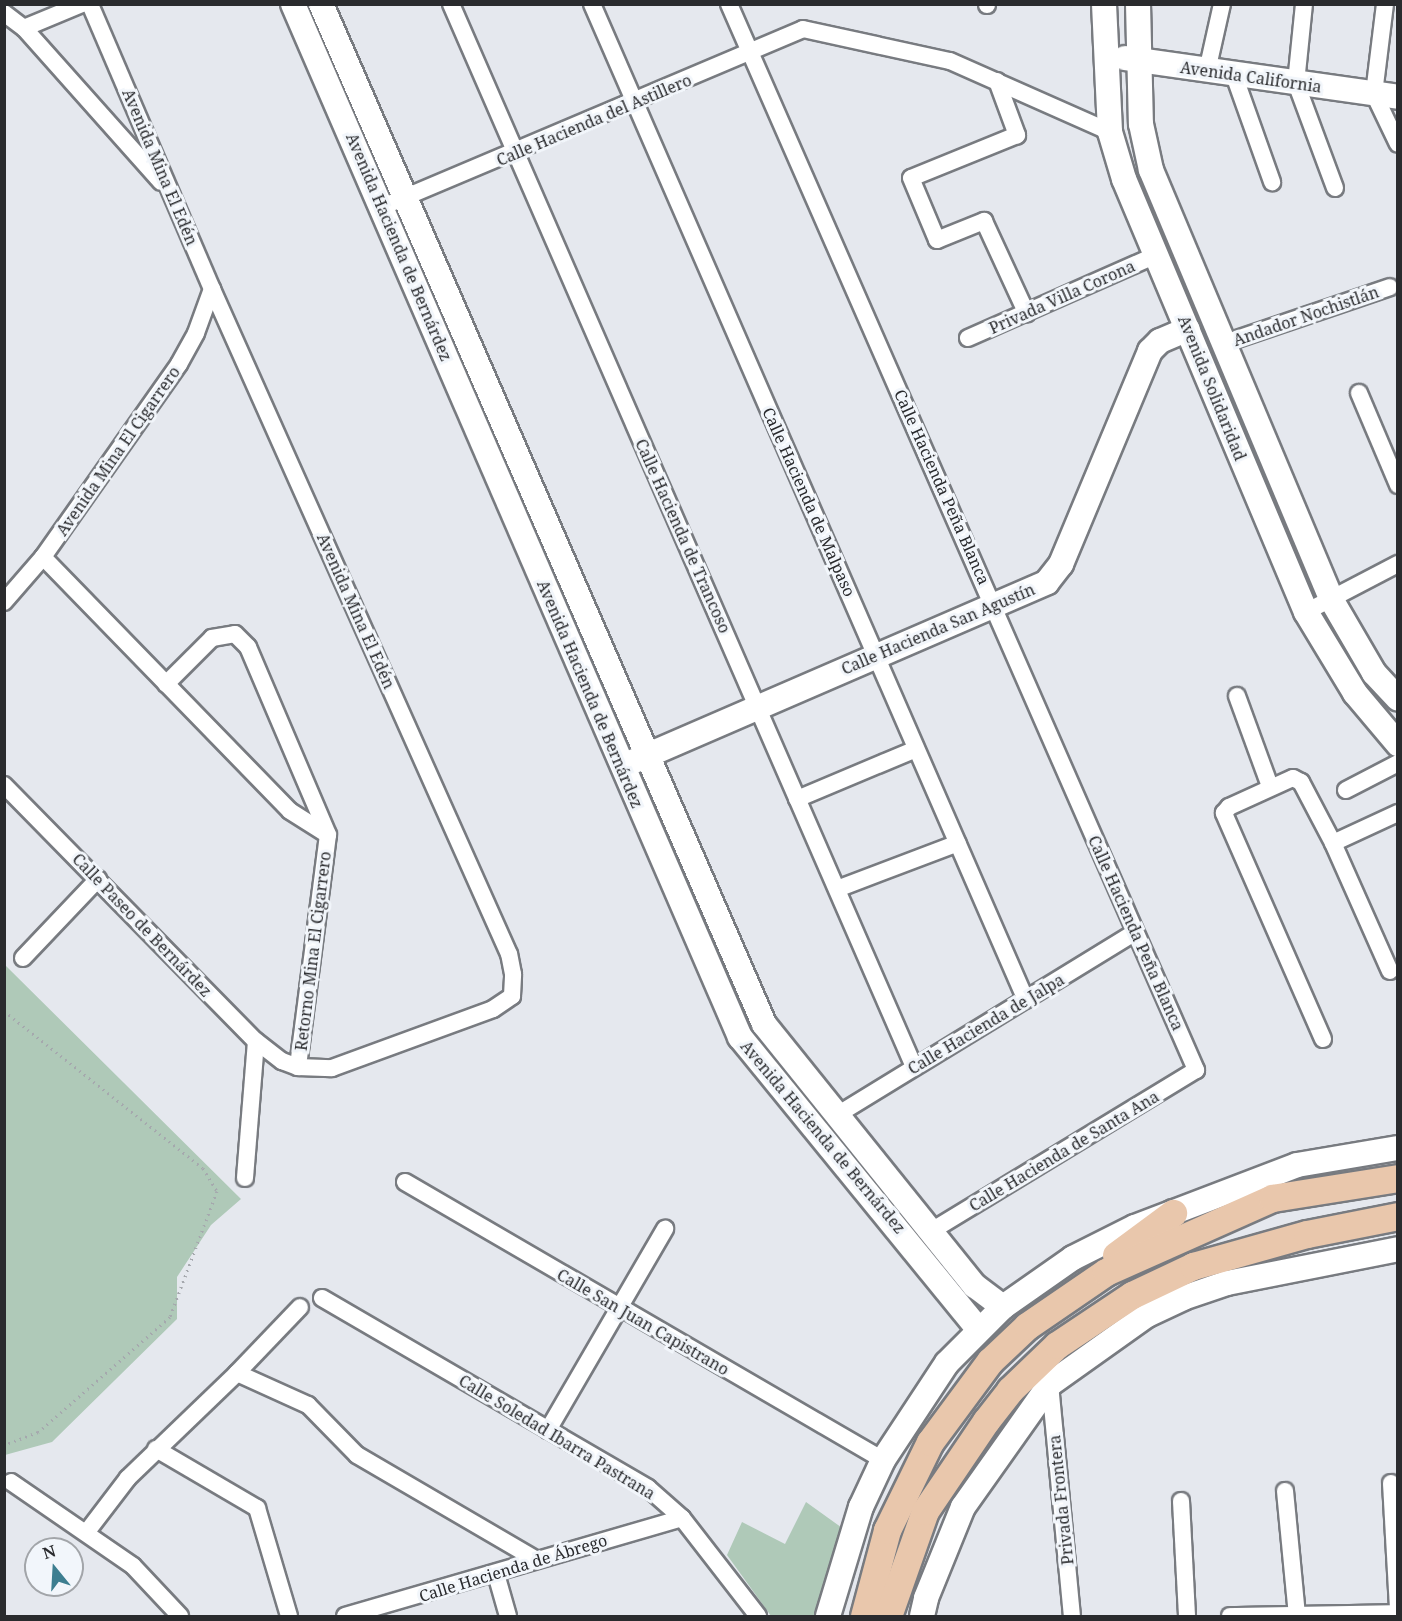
<!DOCTYPE html>
<meta charset="utf-8">
<style>
body{margin:0}
#map{position:relative;width:1402px;height:1621px;overflow:hidden;background:#e5e8ee;font-family:"Noto Serif",serif}
div>[style]{position:absolute}
.green>*{inset:0;background:#afc9b8}
.path>*{height:3px;margin-top:-1.5px;transform-origin:0;background:repeating-linear-gradient(90deg,#a5a8ad 0 1.5px,transparent 0 6px)}
.roads{filter:drop-shadow(2px 0 #787b80) drop-shadow(-2px 0 #787b80) drop-shadow(0 2px #787b80) drop-shadow(0 -2px #787b80)}
.street>*{height:16px;margin:-8px;padding:0 8px;transform-origin:8px;border-radius:8px;background:#fff}
.secondary>*{height:24px;margin:-12px;padding:0 12px;transform-origin:12px;border-radius:12px;background:#fff}
.primary>*{height:27px;margin:-13.5px;padding:0 13.5px;transform-origin:13.5px;border-radius:13.5px;background:#e9c7ac}
span{translate:-50% -50%;white-space:nowrap;text-align:center;line-height:1.15;-webkit-text-stroke:6px #f2f6fb;paint-order:stroke}
.street-label{font-size:16px;color:#2a2b2e}
.frame{position:absolute;inset:0;border:6px solid #2a2b2e;pointer-events:none}
.north{position:absolute;left:24px;top:1537px;width:60px;height:60px;box-sizing:border-box;background:#f2f6fb;border:2px solid #a2a5a9;border-radius:50%;rotate:342deg;font-size:16px;font-weight:700;line-height:24px;text-align:center;color:#2a2b2e}
.north::after{content:'';display:block;margin:auto;width:21px;height:27px;background:#3d7e90;clip-path:polygon(50% 0,100% 100%,50% 72%,0 100%)}
</style>
<div id="map">
<div class="green">
<i style="clip-path:polygon(5px 965px,241px 1199px,211px 1225px,177px 1277px,177px 1319px,52px 1442px,5px 1455px)"></i>
<i style="clip-path:polygon(806px 1502px,845px 1530px,816px 1616px,771px 1616px,727px 1555px,742px 1522px,785px 1544px)"></i>
</div>
<div class="path">
<i style="left:4px;top:1011px;width:253px;rotate:38.3deg"></i>
<i style="left:203px;top:1168px;width:27px;rotate:59deg"></i>
<i style="left:217px;top:1191px;width:134px;rotate:110.5deg"></i>
<i style="left:170px;top:1317px;width:175px;rotate:138.9deg"></i>
<i style="left:38px;top:1432px;width:36px;rotate:159deg"></i>
</div>
<div class="roads">
<div class="street">
<i style="left:451px;top:4px;width:1159px;rotate:66.46deg"></i>
<i style="left:592px;top:4px;width:1086px;rotate:66.46deg"></i>
<i style="left:729px;top:4px;width:1164px;rotate:66.34deg"></i>
<i style="left:1196px;top:1070px;width:310px;rotate:148.7deg"></i>
<i style="left:1304px;top:4px;width:79px;rotate:95.8deg"></i>
<i style="left:1296px;top:83px;width:112px;rotate:69.6deg"></i>
<i style="left:1385px;top:4px;width:91px;rotate:97deg"></i>
<i style="left:1374px;top:94px;width:55px;rotate:64.4deg"></i>
<i style="left:987px;top:5px;width:1px;rotate:-90deg"></i>
<i style="left:4px;top:13px;width:25px;rotate:37deg"></i>
<i style="left:24px;top:28px;width:206px;rotate:48.3deg"></i>
<i style="left:24px;top:28px;width:63px;rotate:-22.5deg"></i>
<i style="left:1207px;top:71px;width:69px;rotate:-77.4deg"></i>
<i style="left:1234px;top:75px;width:114px;rotate:70.4deg"></i>
<i style="left:997px;top:81px;width:58px;rotate:69.7deg"></i>
<i style="left:1017px;top:135px;width:114px;rotate:157.9deg"></i>
<i style="left:911px;top:178px;width:67px;rotate:67.2deg"></i>
<i style="left:937px;top:240px;width:51px;rotate:-22deg"></i>
<i style="left:984px;top:221px;width:102px;rotate:65.2deg"></i>
<i style="left:382px;top:207px;width:457px;rotate:-22.9deg"></i>
<i style="left:803px;top:29px;width:150px;rotate:12.3deg"></i>
<i style="left:950px;top:61px;width:175px;rotate:23.9deg"></i>
<i style="left:968px;top:338px;width:206px;rotate:-23.8deg"></i>
<i style="left:1222px;top:344px;width:177px;rotate:-18.7deg"></i>
<i style="left:1359px;top:393px;width:100px;rotate:67deg"></i>
<i style="left:43px;top:557px;width:354px;rotate:45.8deg"></i>
<i style="left:290px;top:811px;width:45px;rotate:32.3deg"></i>
<i style="left:4px;top:602px;width:60px;rotate:-49.1deg"></i>
<i style="left:43px;top:557px;width:236px;rotate:-54.8deg"></i>
<i style="left:179px;top:364px;width:35px;rotate:-61deg"></i>
<i style="left:196px;top:333px;width:47px;rotate:-70deg"></i>
<i style="left:1306px;top:612px;width:104px;rotate:-27.6deg"></i>
<i style="left:166px;top:684px;width:65px;rotate:-45deg"></i>
<i style="left:212px;top:638px;width:23px;rotate:-10deg"></i>
<i style="left:235px;top:634px;width:18px;rotate:45deg"></i>
<i style="left:248px;top:647px;width:204px;rotate:66.9deg"></i>
<i style="left:328px;top:835px;width:234px;rotate:97.4deg"></i>
<i style="left:1237px;top:696px;width:96px;rotate:69.9deg"></i>
<i style="left:4px;top:785px;width:359px;rotate:45.5deg"></i>
<i style="left:256px;top:1041px;width:33px;rotate:38deg"></i>
<i style="left:282px;top:1061px;width:17px;rotate:21deg"></i>
<i style="left:298px;top:1067px;width:34px;rotate:2deg"></i>
<i style="left:332px;top:1068px;width:171px;rotate:-20.1deg"></i>
<i style="left:493px;top:1009px;width:23px;rotate:-34deg"></i>
<i style="left:512px;top:996px;width:22px;rotate:-87deg"></i>
<i style="left:513px;top:974px;width:20px;rotate:-101deg"></i>
<i style="left:509px;top:954px;width:728px;rotate:-114.07deg"></i>
<i style="left:212px;top:289px;width:310px;rotate:-113.2deg"></i>
<i style="left:1346px;top:790px;width:59px;rotate:-27.4deg"></i>
<i style="left:797px;top:799px;width:129px;rotate:-22.8deg"></i>
<i style="left:1333px;top:843px;width:72px;rotate:-24.8deg"></i>
<i style="left:837px;top:889px;width:129px;rotate:-20.8deg"></i>
<i style="left:23px;top:958px;width:109px;rotate:-46.5deg"></i>
<i style="left:1323px;top:1039px;width:247px;rotate:-113.7deg"></i>
<i style="left:1224px;top:813px;width:8px;rotate:-50deg"></i>
<i style="left:1229px;top:807px;width:70px;rotate:-24.4deg"></i>
<i style="left:1293px;top:778px;width:9px;rotate:27deg"></i>
<i style="left:1301px;top:782px;width:69px;rotate:62.3deg"></i>
<i style="left:1333px;top:843px;width:140px;rotate:66deg"></i>
<i style="left:837px;top:1115px;width:348px;rotate:-31.5deg"></i>
<i style="left:245px;top:1178px;width:137px;rotate:-85.4deg"></i>
<i style="left:405px;top:1182px;width:553px;rotate:30.18deg"></i>
<i style="left:322px;top:1298px;width:377px;rotate:30.2deg"></i>
<i style="left:648px;top:1488px;width:45px;rotate:41.4deg"></i>
<i style="left:682px;top:1518px;width:124px;rotate:52.2deg"></i>
<i style="left:237px;top:1373px;width:78px;rotate:24.3deg"></i>
<i style="left:308px;top:1405px;width:70px;rotate:45.6deg"></i>
<i style="left:357px;top:1455px;width:208px;rotate:30.3deg"></i>
<i style="left:1050px;top:1384px;width:233px;rotate:84.6deg"></i>
<i style="left:548px;top:1430px;width:233px;rotate:-59.8deg"></i>
<i style="left:156px;top:1449px;width:117px;rotate:30.3deg"></i>
<i style="left:257px;top:1508px;width:113px;rotate:73.5deg"></i>
<i style="left:11px;top:1482px;width:148px;rotate:34.5deg"></i>
<i style="left:133px;top:1566px;width:69px;rotate:46.8deg"></i>
<i style="left:1391px;top:1483px;width:125px;rotate:86.8deg"></i>
<i style="left:1285px;top:1491px;width:126px;rotate:84.5deg"></i>
<i style="left:1181px;top:1501px;width:115px;rotate:87deg"></i>
<i style="left:86px;top:1533px;width:69px;rotate:-52.6deg"></i>
<i style="left:128px;top:1478px;width:151px;rotate:-43.9deg"></i>
<i style="left:237px;top:1373px;width:91px;rotate:-46.3deg"></i>
<i style="left:496px;top:1574px;width:44px;rotate:74.1deg"></i>
<i style="left:345px;top:1616px;width:351px;rotate:-16.2deg"></i>
<i style="left:1230px;top:1616px;width:168px;rotate:-1deg"></i>
</div>
<div class="secondary">
<i style="left:293px;top:4px;width:1126px;rotate:66.6deg"></i>
<i style="left:740px;top:1037px;width:377px;rotate:50.8deg"></i>
<i style="left:321px;top:4px;width:1112px;rotate:66.52deg"></i>
<i style="left:764px;top:1024px;width:336px;rotate:51.2deg"></i>
<i style="left:975px;top:1286px;width:35px;rotate:37deg"></i>
<i style="left:1104px;top:4px;width:128px;rotate:87.3deg"></i>
<i style="left:1110px;top:132px;width:49px;rotate:73.4deg"></i>
<i style="left:1124px;top:179px;width:470px;rotate:67.2deg"></i>
<i style="left:1306px;top:612px;width:95px;rotate:58.8deg"></i>
<i style="left:1355px;top:693px;width:67px;rotate:49.9deg"></i>
<i style="left:1138px;top:4px;width:120px;rotate:88.6deg"></i>
<i style="left:1141px;top:124px;width:47px;rotate:77.7deg"></i>
<i style="left:1151px;top:170px;width:465px;rotate:67.2deg"></i>
<i style="left:1331px;top:599px;width:86px;rotate:59.8deg"></i>
<i style="left:1374px;top:673px;width:35px;rotate:47deg"></i>
<i style="left:1125px;top:58px;width:276px;rotate:8.1deg"></i>
<i style="left:632px;top:762px;width:452px;rotate:-23.4deg"></i>
<i style="left:1047px;top:582px;width:23px;rotate:-52deg"></i>
<i style="left:1061px;top:564px;width:231px;rotate:-67.3deg"></i>
<i style="left:1150px;top:351px;width:14px;rotate:-45deg"></i>
<i style="left:1160px;top:341px;width:30px;rotate:-23deg"></i>
<i style="left:828px;top:1616px;width:114px;rotate:-73.2deg"></i>
<i style="left:861px;top:1507px;width:52px;rotate:-64.9deg"></i>
<i style="left:883px;top:1460px;width:116px;rotate:-56.6deg"></i>
<i style="left:947px;top:1363px;width:79px;rotate:-45deg"></i>
<i style="left:1003px;top:1307px;width:85px;rotate:-35deg"></i>
<i style="left:1073px;top:1258px;width:69px;rotate:-26.6deg"></i>
<i style="left:1135px;top:1227px;width:173px;rotate:-20.9deg"></i>
<i style="left:1297px;top:1165px;width:102px;rotate:-9.6deg"></i>
<i style="left:922px;top:1616px;width:18px;rotate:-77deg"></i>
<i style="left:926px;top:1598px;width:98px;rotate:-67.9deg"></i>
<i style="left:963px;top:1507px;width:151px;rotate:-54.7deg"></i>
<i style="left:1050px;top:1384px;width:119px;rotate:-35.4deg"></i>
<i style="left:1147px;top:1315px;width:40px;rotate:-25deg"></i>
<i style="left:1183px;top:1298px;width:46px;rotate:-18.8deg"></i>
<i style="left:1227px;top:1283px;width:174px;rotate:-11.2deg"></i>
</div>
<div class="primary">
<i style="left:1116px;top:1255px;width:71px;rotate:-36.4deg"></i>
<i style="left:864px;top:1616px;width:89px;rotate:-75deg"></i>
<i style="left:887px;top:1530px;width:98px;rotate:-64deg"></i>
<i style="left:930px;top:1442px;width:101px;rotate:-53.5deg"></i>
<i style="left:990px;top:1361px;width:51px;rotate:-43.4deg"></i>
<i style="left:1027px;top:1326px;width:96px;rotate:-34.4deg"></i>
<i style="left:1106px;top:1272px;width:182px;rotate:-24deg"></i>
<i style="left:1272px;top:1198px;width:128px;rotate:-9deg"></i>
<i style="left:888px;top:1616px;width:111px;rotate:-70.6deg"></i>
<i style="left:925px;top:1511px;width:109px;rotate:-55.9deg"></i>
<i style="left:986px;top:1421px;width:39px;rotate:-52deg"></i>
<i style="left:1010px;top:1390px;width:65px;rotate:-43.8deg"></i>
<i style="left:1057px;top:1345px;width:90px;rotate:-33.7deg"></i>
<i style="left:1132px;top:1295px;width:68px;rotate:-25.4deg"></i>
<i style="left:1193px;top:1266px;width:118px;rotate:-15.7deg"></i>
<i style="left:1307px;top:1234px;width:93px;rotate:-11.2deg"></i>
</div>
</div>
<div class="street-label">
<span style="left:1251px;top:77px;rotate:8deg">Avenida California</span>
<span style="left:594px;top:120px;rotate:-23deg">Calle Hacienda del Astillero</span>
<span style="left:160px;top:167px;rotate:67deg">Avenida Mina El Edén</span>
<span style="left:399px;top:247px;rotate:67deg">Avenida Hacienda de Bernárdez</span>
<span style="left:1062px;top:297px;rotate:-24deg">Privada Villa Corona</span>
<span style="left:1306px;top:316px;rotate:-19deg">Andador Nochistlán</span>
<span style="left:1212px;top:388px;rotate:68deg">Avenida Solidaridad</span>
<span style="left:118px;top:451px;rotate:-55deg">Avenida Mina El Cigarrero</span>
<span style="left:942px;top:487px;rotate:66deg">Calle Hacienda Peña Blanca</span>
<span style="left:809px;top:502px;rotate:66deg">Calle Hacienda de Malpaso</span>
<span style="left:683px;top:536px;rotate:66deg">Calle Hacienda de Trancoso</span>
<span style="left:356px;top:611px;rotate:66deg">Avenida Mina El Edén</span>
<span style="left:938px;top:629px;rotate:-23deg">Calle Hacienda San Agustín</span>
<span style="left:590px;top:694px;rotate:67deg">Avenida Hacienda de Bernárdez</span>
<span style="left:142px;top:925px;rotate:46deg">Calle Paseo de Bernárdez</span>
<span style="left:1136px;top:933px;rotate:66deg">Calle Hacienda Peña Blanca</span>
<span style="left:313px;top:951px;rotate:-83deg">Retorno Mina El Cigarrero</span>
<span style="left:986px;top:1024px;rotate:-31deg">Calle Hacienda de Jalpa</span>
<span style="left:823px;top:1137px;rotate:50deg">Avenida Hacienda de Bernárdez</span>
<span style="left:1064px;top:1151px;rotate:-31deg">Calle Hacienda de Santa Ana</span>
<span style="left:643px;top:1322px;rotate:30deg">Calle San Juan Capistrano</span>
<span style="left:557px;top:1437px;rotate:31deg">Calle Soledad Ibarra Pastrana</span>
<span style="left:1061px;top:1500px;rotate:-96deg">Privada Frontera</span>
<span style="left:513px;top:1568px;rotate:-17deg">Calle Hacienda de Ábrego</span>
</div>
<div class="frame"></div>
<div class="north">N</div>
</div>
